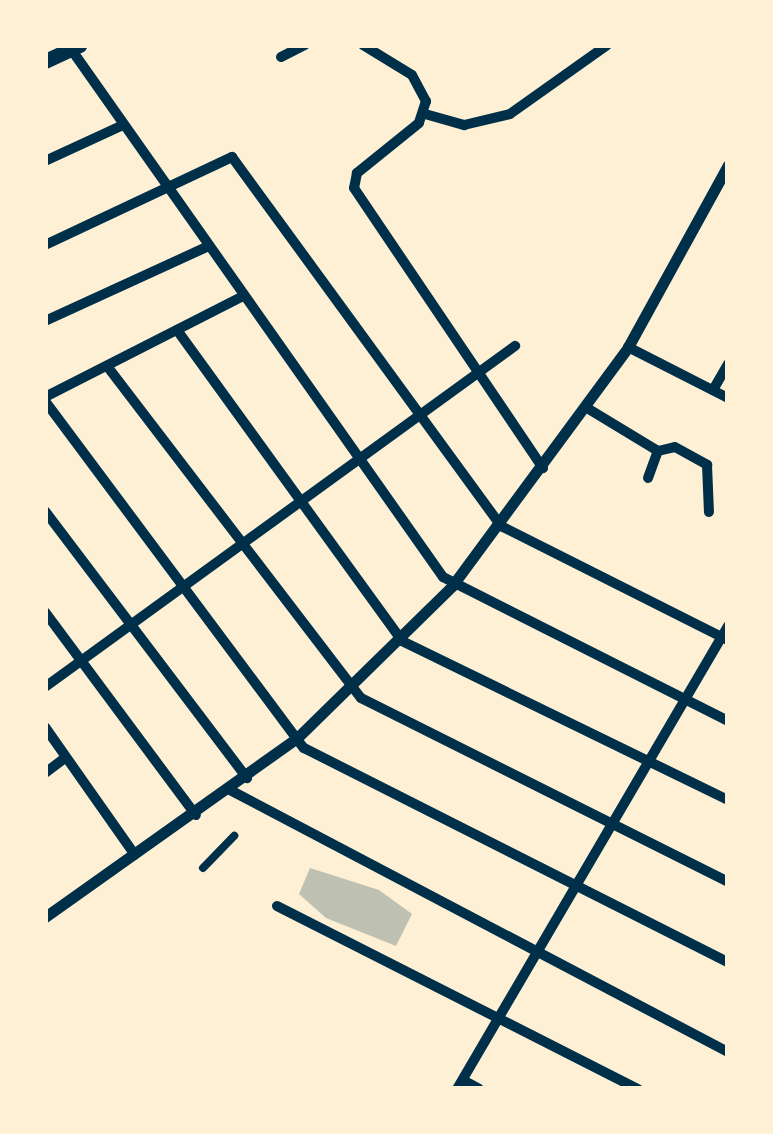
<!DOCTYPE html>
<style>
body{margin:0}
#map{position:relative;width:773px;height:1134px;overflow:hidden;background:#fdf0d5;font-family:"PT Sans",sans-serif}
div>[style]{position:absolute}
.building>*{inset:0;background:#bec0b2}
.pedestrian>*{height:8px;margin:-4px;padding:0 4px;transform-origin:4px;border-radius:4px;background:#003049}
.minor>*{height:10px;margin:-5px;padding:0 5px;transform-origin:5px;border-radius:5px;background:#003049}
.tertiary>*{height:11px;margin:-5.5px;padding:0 5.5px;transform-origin:5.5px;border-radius:5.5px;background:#003049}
.primary>*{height:15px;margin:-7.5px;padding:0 7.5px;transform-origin:7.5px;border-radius:7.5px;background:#003049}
span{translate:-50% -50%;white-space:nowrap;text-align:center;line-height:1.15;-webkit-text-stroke:10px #fdf0d5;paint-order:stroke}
.frame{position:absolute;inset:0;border:48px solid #fdf0d5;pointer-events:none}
</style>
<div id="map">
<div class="building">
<i style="clip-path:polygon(310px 868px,379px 890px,412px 914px,396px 946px,326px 918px,299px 894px)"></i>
</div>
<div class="pedestrian">
<i style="left:203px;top:868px;width:45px;rotate:-45.9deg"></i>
</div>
<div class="minor">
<i style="left:363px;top:45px;width:57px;rotate:31.5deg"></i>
<i style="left:412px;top:75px;width:30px;rotate:62deg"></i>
<i style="left:426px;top:101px;width:23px;rotate:108deg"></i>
<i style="left:419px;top:123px;width:80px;rotate:141.1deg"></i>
<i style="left:357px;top:173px;width:15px;rotate:101deg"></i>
<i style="left:354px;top:188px;width:338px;rotate:56deg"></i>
<i style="left:71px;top:49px;width:646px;rotate:54.83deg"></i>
<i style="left:443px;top:577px;width:319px;rotate:26.8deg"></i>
<i style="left:281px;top:57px;width:27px;rotate:-27deg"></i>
<i style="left:425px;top:114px;width:41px;rotate:15.8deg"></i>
<i style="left:464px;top:125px;width:47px;rotate:-13.4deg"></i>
<i style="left:510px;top:114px;width:119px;rotate:-35.4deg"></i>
<i style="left:45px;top:161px;width:86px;rotate:-24.8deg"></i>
<i style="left:45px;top:245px;width:207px;rotate:-25.2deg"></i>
<i style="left:232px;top:157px;width:457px;rotate:53.9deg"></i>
<i style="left:501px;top:526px;width:254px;rotate:26.7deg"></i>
<i style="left:45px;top:321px;width:178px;rotate:-24.6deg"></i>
<i style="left:177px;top:330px;width:384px;rotate:54.1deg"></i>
<i style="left:402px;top:641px;width:363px;rotate:26deg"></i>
<i style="left:628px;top:347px;width:112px;rotate:27deg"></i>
<i style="left:107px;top:366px;width:418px;rotate:52.6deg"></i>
<i style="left:361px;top:698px;width:411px;rotate:26.6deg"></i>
<i style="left:713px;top:390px;width:30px;rotate:-60deg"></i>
<i style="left:45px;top:397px;width:220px;rotate:-27deg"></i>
<i style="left:45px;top:401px;width:433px;rotate:53.3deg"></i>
<i style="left:304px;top:748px;width:475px;rotate:26.8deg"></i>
<i style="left:587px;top:408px;width:83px;rotate:31.2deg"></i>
<i style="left:658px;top:451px;width:17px;rotate:-13deg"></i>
<i style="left:675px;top:447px;width:37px;rotate:29deg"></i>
<i style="left:707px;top:465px;width:47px;rotate:87.6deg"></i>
<i style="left:648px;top:478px;width:29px;rotate:-70deg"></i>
<i style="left:45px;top:511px;width:335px;rotate:52.9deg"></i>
<i style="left:45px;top:612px;width:253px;rotate:53.4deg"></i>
<i style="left:45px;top:687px;width:581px;rotate:-35.96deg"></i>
<i style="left:45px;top:727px;width:156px;rotate:54.9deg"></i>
<i style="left:45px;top:773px;width:26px;rotate:-37deg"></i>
<i style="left:230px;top:790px;width:563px;rotate:27.75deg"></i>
<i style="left:277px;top:906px;width:405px;rotate:26.9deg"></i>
<i style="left:463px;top:1080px;width:18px;rotate:29deg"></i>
<i style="left:457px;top:1089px;width:536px;rotate:-59.66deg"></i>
</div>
<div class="tertiary">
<i style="left:45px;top:917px;width:309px;rotate:-35.4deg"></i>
<i style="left:297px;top:738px;width:217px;rotate:-44.4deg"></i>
<i style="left:452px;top:586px;width:297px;rotate:-53.6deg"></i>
<i style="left:628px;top:347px;width:208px;rotate:-61.2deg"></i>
</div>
<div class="primary">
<i style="left:45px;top:61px;width:38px;rotate:-25deg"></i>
</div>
<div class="frame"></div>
</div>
